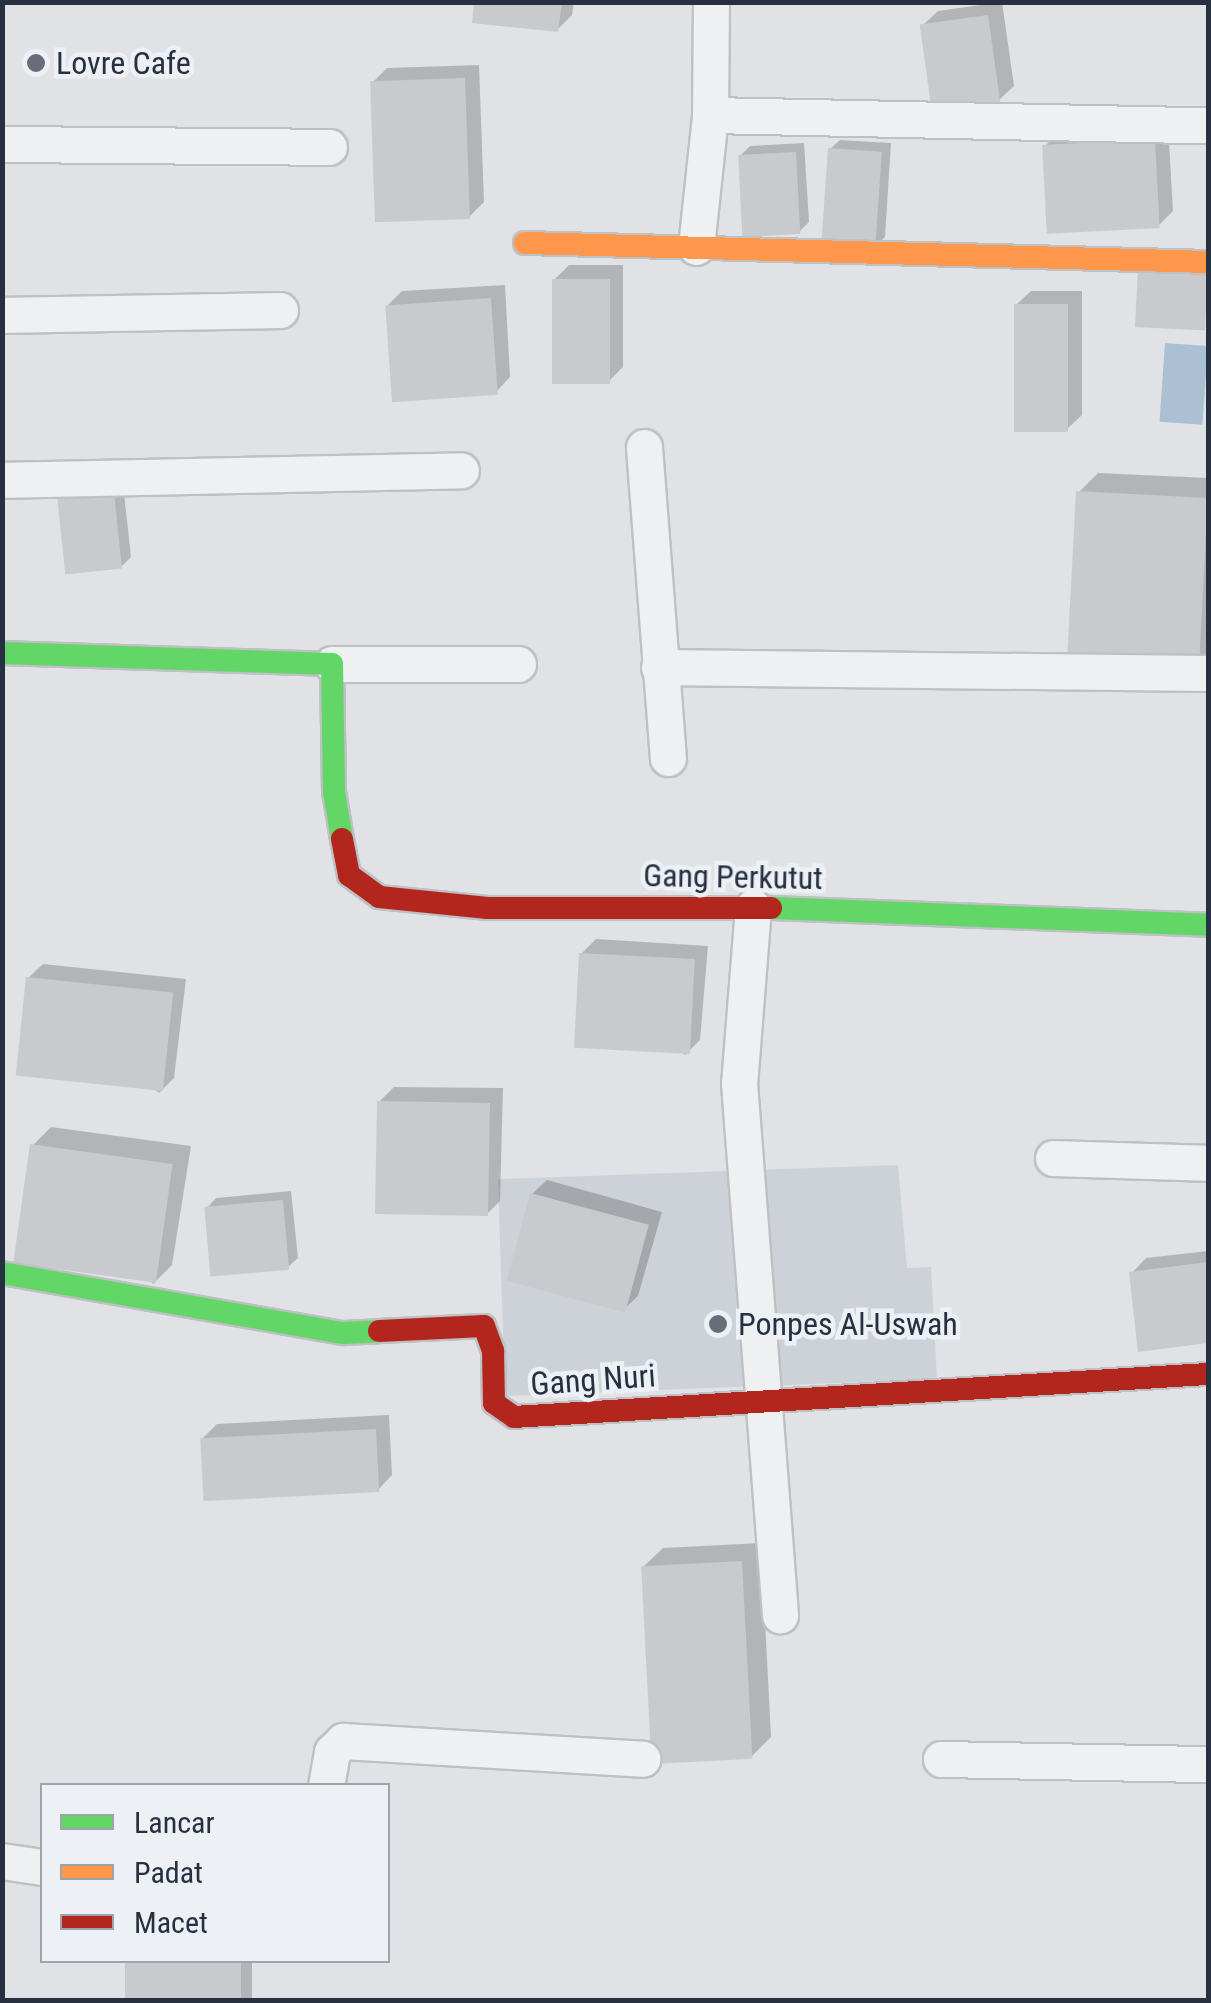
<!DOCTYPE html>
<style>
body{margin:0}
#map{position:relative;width:1211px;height:2003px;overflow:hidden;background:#e0e2e5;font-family:"Roboto Condensed",sans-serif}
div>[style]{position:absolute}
.built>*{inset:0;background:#cdd2d9}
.water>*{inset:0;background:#acc0d3;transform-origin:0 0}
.shadow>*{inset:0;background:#0003;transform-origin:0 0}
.building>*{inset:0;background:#c8cacd;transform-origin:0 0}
.roads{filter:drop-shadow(2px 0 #bec0c3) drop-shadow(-2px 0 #bec0c3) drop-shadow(0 2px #bec0c3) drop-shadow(0 -2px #bec0c3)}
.street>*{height:35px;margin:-17.5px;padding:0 17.5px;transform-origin:17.5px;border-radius:17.5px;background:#eff0f2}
.fast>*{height:22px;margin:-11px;padding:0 11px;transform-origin:11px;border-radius:11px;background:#63d668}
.slow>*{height:22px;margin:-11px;padding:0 11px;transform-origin:11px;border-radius:11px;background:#ff974d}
.jam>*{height:22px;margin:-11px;padding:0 11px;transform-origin:11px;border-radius:11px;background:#b3261e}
.dots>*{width:28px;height:28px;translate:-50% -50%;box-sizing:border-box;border:5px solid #edf1f6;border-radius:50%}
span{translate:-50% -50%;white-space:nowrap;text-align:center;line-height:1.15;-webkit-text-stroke:9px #edf1f6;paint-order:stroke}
.poi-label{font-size:32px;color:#263040}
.left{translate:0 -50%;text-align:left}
.street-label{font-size:32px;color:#263040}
.frame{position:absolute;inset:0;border:5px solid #263040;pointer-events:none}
.legend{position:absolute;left:40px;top:1783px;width:350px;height:180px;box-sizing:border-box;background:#edf1f6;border:2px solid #9da4ad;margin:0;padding:12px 18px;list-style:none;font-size:30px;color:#263040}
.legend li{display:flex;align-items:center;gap:20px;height:50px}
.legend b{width:50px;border:2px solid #9da4ad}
</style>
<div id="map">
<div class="built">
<i style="clip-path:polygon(898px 1165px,907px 1268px,931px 1267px,937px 1379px,505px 1396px,498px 1179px)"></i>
</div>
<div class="water">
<i style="left:1165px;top:343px;width:43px;height:79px;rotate:4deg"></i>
</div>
<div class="shadow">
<i style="clip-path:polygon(477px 2px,574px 2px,572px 15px,558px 29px)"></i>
<i style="clip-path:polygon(1002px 2px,1014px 86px,999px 100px,923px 25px,938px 11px)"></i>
<i style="clip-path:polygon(479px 65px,484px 202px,469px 217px,372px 83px,387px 68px)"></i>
<i style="clip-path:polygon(1168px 125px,1173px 211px,1158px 226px,1045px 146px,1059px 132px)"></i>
<i style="clip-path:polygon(840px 140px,891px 143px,885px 237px,875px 247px,830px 149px)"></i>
<i style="clip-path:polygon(804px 143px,809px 222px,799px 232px,740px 156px,750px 146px)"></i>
<i style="clip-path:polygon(569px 265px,623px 265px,623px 367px,609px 381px,554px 280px)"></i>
<i style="clip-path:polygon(505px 285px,510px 377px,496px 392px,388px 305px,402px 291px)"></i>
<i style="clip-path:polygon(1031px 291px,1082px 291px,1082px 415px,1067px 429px,1016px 305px)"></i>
<i style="clip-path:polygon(1098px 473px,1208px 478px,1208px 664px,1079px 492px)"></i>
<i style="clip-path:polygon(122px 475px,131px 557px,121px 567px,67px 573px)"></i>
<i style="clip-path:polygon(596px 939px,708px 946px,700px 1040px,685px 1055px,581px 954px)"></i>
<i style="clip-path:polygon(43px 964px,186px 979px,174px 1078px,159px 1093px,28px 978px)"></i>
<i style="clip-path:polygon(394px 1087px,503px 1088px,500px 1201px,485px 1216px,379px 1102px)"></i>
<i style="clip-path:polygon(51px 1127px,191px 1146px,172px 1265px,153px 1284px,32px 1146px)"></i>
<i style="clip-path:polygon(547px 1180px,662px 1212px,638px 1296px,623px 1310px,532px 1194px)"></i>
<i style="clip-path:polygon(291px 1191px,298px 1258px,288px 1267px,207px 1208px,216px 1198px)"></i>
<i style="clip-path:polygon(1208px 1251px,1208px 1341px,1141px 1349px,1132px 1273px,1146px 1258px)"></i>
<i style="clip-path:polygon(389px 1415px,392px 1475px,378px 1490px,202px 1439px,217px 1424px)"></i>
<i style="clip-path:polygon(761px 1543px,771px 1737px,752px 1756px,643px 1567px,663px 1548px)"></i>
<i style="left:127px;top:1960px;width:125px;height:40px"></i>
</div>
<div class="building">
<i style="clip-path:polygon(474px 2px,562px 2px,558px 32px,472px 23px)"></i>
<i style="left:988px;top:15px;width:89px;height:69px;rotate:82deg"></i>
<i style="left:465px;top:78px;width:141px;height:95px;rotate:88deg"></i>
<i style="left:1155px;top:139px;width:89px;height:113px;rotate:87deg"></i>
<i style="left:828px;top:148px;width:54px;height:98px;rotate:4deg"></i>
<i style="left:796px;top:152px;width:82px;height:58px;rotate:87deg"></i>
<i style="left:1138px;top:269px;width:70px;height:58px;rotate:3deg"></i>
<i style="left:552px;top:279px;width:58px;height:105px"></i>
<i style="left:491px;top:298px;width:97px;height:106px;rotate:86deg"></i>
<i style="left:1014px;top:304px;width:54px;height:128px"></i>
<i style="left:113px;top:483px;width:86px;height:57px;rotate:84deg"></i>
<i style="left:1076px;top:491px;width:132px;height:168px;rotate:3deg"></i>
<i style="left:579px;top:953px;width:116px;height:95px;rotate:3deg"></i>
<i style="left:26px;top:977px;width:148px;height:99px;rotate:6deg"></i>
<i style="left:377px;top:1101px;width:113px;height:113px;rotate:1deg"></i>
<i style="left:30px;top:1144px;width:144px;height:120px;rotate:8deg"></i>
<i style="left:530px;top:1193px;width:123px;height:91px;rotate:15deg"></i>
<i style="left:283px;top:1200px;width:70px;height:79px;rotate:85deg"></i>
<i style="clip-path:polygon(1208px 1262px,1208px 1343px,1138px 1352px,1129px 1272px)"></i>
<i style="left:376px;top:1429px;width:63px;height:176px;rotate:87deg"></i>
<i style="left:742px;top:1561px;width:198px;height:101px;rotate:87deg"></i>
<i style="left:125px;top:1960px;width:116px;height:40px"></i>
</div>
<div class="roads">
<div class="street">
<i style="left:710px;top:115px;width:498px;rotate:1.2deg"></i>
<i style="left:2px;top:144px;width:327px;rotate:0.5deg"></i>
<i style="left:696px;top:247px;width:133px;rotate:-83.9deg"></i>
<i style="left:710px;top:115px;width:113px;rotate:-89.5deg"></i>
<i style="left:2px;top:315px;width:278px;rotate:-1deg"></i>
<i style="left:644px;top:447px;width:312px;rotate:85.6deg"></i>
<i style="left:2px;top:480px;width:459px;rotate:-1.2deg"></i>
<i style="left:332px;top:664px;width:186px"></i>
<i style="left:659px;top:667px;width:549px;rotate:0.63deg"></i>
<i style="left:753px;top:907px;width:177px;rotate:94.5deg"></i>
<i style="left:739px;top:1083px;width:534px;rotate:85.59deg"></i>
<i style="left:1053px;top:1158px;width:155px;rotate:1.8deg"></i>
<i style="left:941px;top:1759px;width:267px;rotate:1.1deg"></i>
<i style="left:326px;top:1786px;width:35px;rotate:-80deg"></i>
<i style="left:332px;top:1752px;width:16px;rotate:-45deg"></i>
<i style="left:343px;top:1741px;width:300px;rotate:3.4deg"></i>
<i style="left:2px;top:1861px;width:40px;rotate:8.5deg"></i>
</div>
<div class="fast">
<i style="left:2px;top:653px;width:330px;rotate:1.9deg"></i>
<i style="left:332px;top:664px;width:128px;rotate:89.1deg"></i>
<i style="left:334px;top:792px;width:48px;rotate:80.3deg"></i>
<i style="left:771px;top:908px;width:437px;rotate:2.2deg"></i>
<i style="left:2px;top:1273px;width:347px;rotate:10deg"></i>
<i style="left:344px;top:1333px;width:35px;rotate:-3deg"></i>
</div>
<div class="slow">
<i style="left:525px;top:243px;width:683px;rotate:1.59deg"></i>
</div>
<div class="jam">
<i style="left:342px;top:839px;width:37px;rotate:79deg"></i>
<i style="left:349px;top:875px;width:37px;rotate:36deg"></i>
<i style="left:379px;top:897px;width:109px;rotate:5.8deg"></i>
<i style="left:487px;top:908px;width:284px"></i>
<i style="left:379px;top:1331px;width:105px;rotate:-2.7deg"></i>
<i style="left:484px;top:1326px;width:27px;rotate:70deg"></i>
<i style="left:493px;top:1351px;width:52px;rotate:88.9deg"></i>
<i style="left:494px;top:1403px;width:24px;rotate:35deg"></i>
<i style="left:514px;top:1417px;width:695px;rotate:-3.55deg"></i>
</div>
</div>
<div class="dots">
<i style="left:36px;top:63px;background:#676e7a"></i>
<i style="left:718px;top:1324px;background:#676e7a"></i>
</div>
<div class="poi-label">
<span class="left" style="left:56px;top:63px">Lovre Cafe</span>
<span class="left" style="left:738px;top:1324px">Ponpes Al-Uswah</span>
</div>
<div class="street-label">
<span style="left:733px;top:877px;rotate:1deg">Gang Perkutut</span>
<span style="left:593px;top:1380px;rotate:-4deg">Gang Nuri</span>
</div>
<div class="frame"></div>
<ul class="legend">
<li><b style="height:12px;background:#63d668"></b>Lancar</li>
<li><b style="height:12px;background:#ff974d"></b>Padat</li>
<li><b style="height:12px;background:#b3261e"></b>Macet</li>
</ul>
</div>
